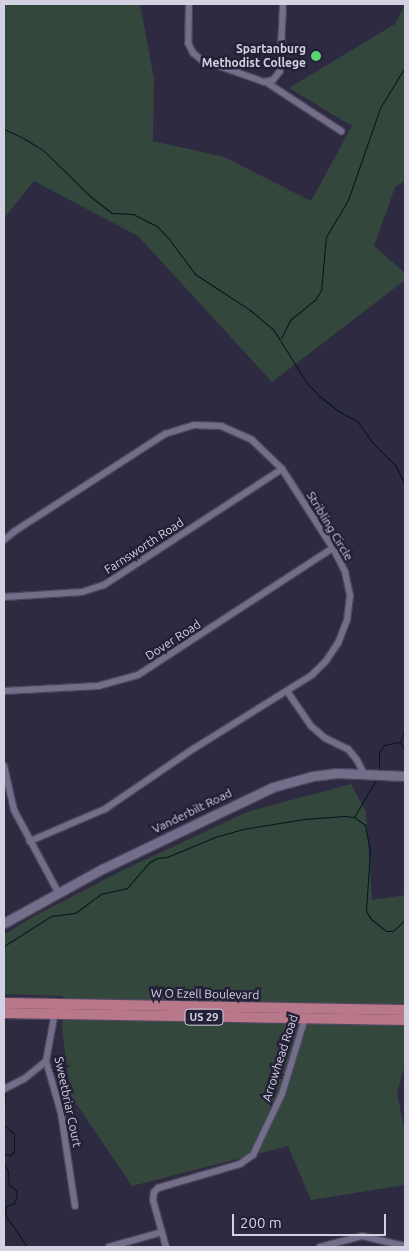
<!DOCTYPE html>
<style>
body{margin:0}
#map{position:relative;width:409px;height:1251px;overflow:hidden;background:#2e2a42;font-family:Ubuntu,sans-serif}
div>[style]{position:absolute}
.green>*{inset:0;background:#34473c}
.stream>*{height:1px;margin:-0.5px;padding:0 0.5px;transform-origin:0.5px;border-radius:0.5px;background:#00181d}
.roads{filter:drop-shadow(1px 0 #4b485c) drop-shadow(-1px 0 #4b485c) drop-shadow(0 1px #4b485c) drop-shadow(0 -1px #4b485c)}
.street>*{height:6px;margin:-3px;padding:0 3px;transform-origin:3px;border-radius:3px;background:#736f8b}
.secondary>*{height:9px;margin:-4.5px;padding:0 4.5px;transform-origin:4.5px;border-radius:4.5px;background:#736f8b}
.primary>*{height:10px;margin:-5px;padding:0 5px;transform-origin:5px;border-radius:5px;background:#b9778a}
.dots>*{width:14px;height:14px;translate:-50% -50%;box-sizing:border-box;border:2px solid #242037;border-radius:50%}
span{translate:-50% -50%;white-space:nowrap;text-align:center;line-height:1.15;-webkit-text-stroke:5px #242037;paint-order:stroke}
.shield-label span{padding:1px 4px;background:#242037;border:1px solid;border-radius:4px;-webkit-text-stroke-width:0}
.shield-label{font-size:11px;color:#d4d2e2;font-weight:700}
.poi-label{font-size:12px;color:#d4d2e2;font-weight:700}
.right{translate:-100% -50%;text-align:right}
.street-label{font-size:12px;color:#d4d2e2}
.frame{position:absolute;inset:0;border:5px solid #d4d2e2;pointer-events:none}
.scale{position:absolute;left:232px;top:1214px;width:154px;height:22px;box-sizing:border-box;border:2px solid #d4d2e2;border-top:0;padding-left:6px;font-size:15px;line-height:18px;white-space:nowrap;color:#d4d2e2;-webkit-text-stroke:4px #242037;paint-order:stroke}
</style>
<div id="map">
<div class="green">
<i style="clip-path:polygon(4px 4px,140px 4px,154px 79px,153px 141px,224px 157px,311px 201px,352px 126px,289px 88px,395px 24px,405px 5px,405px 181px,395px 187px,374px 246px,405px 273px,405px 280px,272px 382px,138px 236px,34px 181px,4px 218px)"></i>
<i style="clip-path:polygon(351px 784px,366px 812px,372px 900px,405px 895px,405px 1065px,397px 1092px,405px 1134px,405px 1185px,311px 1200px,288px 1146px,132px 1186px,71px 1096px,62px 1030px,63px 996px,4px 994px,4px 935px,29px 919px,123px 870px,247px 812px)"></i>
</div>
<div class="stream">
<i style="left:4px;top:129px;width:21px;rotate:25deg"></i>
<i style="left:23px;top:138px;width:23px;rotate:31deg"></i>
<i style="left:43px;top:150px;width:66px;rotate:44.4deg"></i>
<i style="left:90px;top:196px;width:28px;rotate:38deg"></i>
<i style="left:112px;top:213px;width:21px;rotate:3deg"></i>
<i style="left:133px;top:214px;width:27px;rotate:27deg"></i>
<i style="left:157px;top:226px;width:18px;rotate:47deg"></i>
<i style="left:169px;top:239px;width:44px;rotate:53.4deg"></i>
<i style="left:195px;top:274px;width:66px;rotate:33.2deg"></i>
<i style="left:250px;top:310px;width:30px;rotate:40deg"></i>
<i style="left:273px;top:329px;width:64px;rotate:57.8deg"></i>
<i style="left:307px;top:383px;width:16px;rotate:47deg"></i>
<i style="left:318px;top:395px;width:28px;rotate:38deg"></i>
<i style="left:340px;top:412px;width:19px;rotate:28deg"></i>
<i style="left:357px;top:421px;width:29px;rotate:54deg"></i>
<i style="left:374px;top:444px;width:31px;rotate:45deg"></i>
<i style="left:396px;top:466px;width:21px;rotate:65deg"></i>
<i style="left:281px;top:338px;width:20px;rotate:-63deg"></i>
<i style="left:290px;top:320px;width:32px;rotate:-39deg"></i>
<i style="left:315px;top:300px;width:12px;rotate:-59deg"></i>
<i style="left:321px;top:290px;width:53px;rotate:-84.6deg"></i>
<i style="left:326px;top:237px;width:43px;rotate:-59.3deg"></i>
<i style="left:348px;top:200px;width:97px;rotate:-70.8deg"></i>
<i style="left:380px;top:108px;width:48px;rotate:-58.6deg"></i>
<i style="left:405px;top:729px;width:14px;rotate:111deg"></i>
<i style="left:400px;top:742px;width:9px;rotate:58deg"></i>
<i style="left:379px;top:769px;width:17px;rotate:-90deg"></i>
<i style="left:379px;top:752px;width:9px;rotate:-54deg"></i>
<i style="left:384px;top:745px;width:16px;rotate:-11deg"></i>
<i style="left:354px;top:817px;width:45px;rotate:-59.5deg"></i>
<i style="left:4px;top:946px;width:56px;rotate:-32.6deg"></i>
<i style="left:51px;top:916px;width:24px;rotate:-7deg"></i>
<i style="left:75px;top:913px;width:32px;rotate:-36deg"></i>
<i style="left:101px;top:894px;width:27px;rotate:-13deg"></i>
<i style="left:127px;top:888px;width:35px;rotate:-49deg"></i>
<i style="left:150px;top:862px;width:8px;rotate:-30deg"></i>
<i style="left:157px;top:858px;width:10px;rotate:-6deg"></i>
<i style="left:167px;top:857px;width:52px;rotate:-22.6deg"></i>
<i style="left:215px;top:837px;width:29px;rotate:-16deg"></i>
<i style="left:243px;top:829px;width:62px;rotate:-9.3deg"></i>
<i style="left:304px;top:819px;width:41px;rotate:-4.2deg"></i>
<i style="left:345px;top:816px;width:9px;rotate:6deg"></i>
<i style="left:354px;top:817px;width:14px;rotate:36deg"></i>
<i style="left:365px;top:825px;width:25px;rotate:79deg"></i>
<i style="left:370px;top:850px;width:61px;rotate:93.8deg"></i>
<i style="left:366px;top:911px;width:9px;rotate:58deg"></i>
<i style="left:371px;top:919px;width:19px;rotate:39deg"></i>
<i style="left:386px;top:931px;width:7px"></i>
<i style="left:393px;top:931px;width:16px;rotate:-43deg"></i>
<i style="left:4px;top:1108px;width:15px;rotate:-86deg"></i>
<i style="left:4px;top:1125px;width:13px;rotate:42deg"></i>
<i style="left:14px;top:1134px;width:18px;rotate:90deg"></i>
<i style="left:14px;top:1152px;width:5px;rotate:143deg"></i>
<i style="left:10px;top:1155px;width:6px;rotate:-171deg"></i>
<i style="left:4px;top:1165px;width:7px;rotate:56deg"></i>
<i style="left:8px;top:1171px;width:14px;rotate:86deg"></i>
<i style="left:9px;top:1185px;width:9px;rotate:36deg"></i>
<i style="left:16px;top:1190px;width:5px;rotate:79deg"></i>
<i style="left:17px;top:1195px;width:9px;rotate:111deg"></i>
<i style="left:14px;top:1203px;width:9px;rotate:159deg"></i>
<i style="left:6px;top:1206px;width:9px;rotate:96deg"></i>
<i style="left:5px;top:1215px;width:39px;rotate:55deg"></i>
</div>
<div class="roads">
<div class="street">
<i style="left:189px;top:4px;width:39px;rotate:91deg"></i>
<i style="left:188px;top:43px;width:11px;rotate:63deg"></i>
<i style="left:193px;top:53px;width:11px;rotate:38deg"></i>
<i style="left:202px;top:60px;width:66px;rotate:19.5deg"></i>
<i style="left:264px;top:82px;width:9px;rotate:-13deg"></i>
<i style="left:273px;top:80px;width:11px;rotate:-52deg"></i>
<i style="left:280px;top:71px;width:67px;rotate:-87.4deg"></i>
<i style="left:266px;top:82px;width:90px;rotate:33.2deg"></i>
<i style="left:4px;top:540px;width:14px;rotate:-39deg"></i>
<i style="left:15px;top:531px;width:179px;rotate:-32.9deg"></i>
<i style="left:165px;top:434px;width:30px;rotate:-17deg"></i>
<i style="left:194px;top:425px;width:27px;rotate:2deg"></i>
<i style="left:221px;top:426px;width:34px;rotate:24deg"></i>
<i style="left:252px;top:440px;width:42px;rotate:44deg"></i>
<i style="left:282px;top:469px;width:94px;rotate:57.2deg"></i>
<i style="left:333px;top:548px;width:27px;rotate:63deg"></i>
<i style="left:345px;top:572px;width:25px;rotate:78deg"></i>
<i style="left:350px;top:596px;width:24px;rotate:97deg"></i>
<i style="left:347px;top:620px;width:25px;rotate:111deg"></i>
<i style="left:338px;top:643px;width:23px;rotate:124deg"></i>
<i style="left:325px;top:662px;width:18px;rotate:135deg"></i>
<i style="left:312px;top:675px;width:140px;rotate:148.1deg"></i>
<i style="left:193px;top:749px;width:107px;rotate:145.7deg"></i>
<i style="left:105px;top:809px;width:82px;rotate:156.9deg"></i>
<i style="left:4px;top:597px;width:78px;rotate:-3.7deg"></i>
<i style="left:82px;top:592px;width:23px;rotate:-18deg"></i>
<i style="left:104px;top:585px;width:212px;rotate:-33.1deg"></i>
<i style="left:4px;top:691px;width:94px;rotate:-3deg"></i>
<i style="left:98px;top:686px;width:41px;rotate:-15.4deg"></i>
<i style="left:138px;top:675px;width:233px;rotate:-33.1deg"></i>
<i style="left:287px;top:691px;width:42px;rotate:55.6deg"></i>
<i style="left:311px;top:726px;width:18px;rotate:41deg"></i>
<i style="left:325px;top:738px;width:25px;rotate:26deg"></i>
<i style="left:348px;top:749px;width:14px;rotate:51deg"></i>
<i style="left:357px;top:760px;width:13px;rotate:63deg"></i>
<i style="left:4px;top:766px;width:45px;rotate:77.2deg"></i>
<i style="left:14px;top:810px;width:93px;rotate:61.8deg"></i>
<i style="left:55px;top:1012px;width:50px;rotate:100.4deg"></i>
<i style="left:46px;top:1061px;width:54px;rotate:73.9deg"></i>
<i style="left:61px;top:1113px;width:94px;rotate:81.4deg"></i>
<i style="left:4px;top:1089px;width:22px;rotate:-27deg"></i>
<i style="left:24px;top:1079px;width:28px;rotate:-39deg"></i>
<i style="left:109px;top:1247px;width:55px;rotate:-15.8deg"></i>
<i style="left:166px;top:1247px;width:49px;rotate:-105.5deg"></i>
<i style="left:153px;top:1200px;width:8px;rotate:-83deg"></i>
<i style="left:154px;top:1192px;width:6px;rotate:-45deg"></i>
<i style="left:158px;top:1188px;width:85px;rotate:-16.3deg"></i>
<i style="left:240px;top:1164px;width:16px;rotate:-35deg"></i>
<i style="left:253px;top:1155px;width:68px;rotate:-64.6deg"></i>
<i style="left:282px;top:1094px;width:83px;rotate:-73.1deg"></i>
<i style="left:320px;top:1247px;width:43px;rotate:-14.7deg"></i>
<i style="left:362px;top:1236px;width:44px;rotate:13.1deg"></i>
</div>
<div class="secondary">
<i style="left:4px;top:923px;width:112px;rotate:-28.9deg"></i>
<i style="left:102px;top:869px;width:190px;rotate:-25.6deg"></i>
<i style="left:273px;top:787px;width:41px;rotate:-15.4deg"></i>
<i style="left:313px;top:776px;width:24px;rotate:-7deg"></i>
<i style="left:337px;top:773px;width:68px;rotate:2.5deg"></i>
</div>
<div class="primary">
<i style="left:4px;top:1003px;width:401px;rotate:1deg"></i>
<i style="left:4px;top:1013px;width:401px;rotate:1deg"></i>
</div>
</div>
<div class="dots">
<i style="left:316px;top:56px;background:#59d56f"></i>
</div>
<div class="shield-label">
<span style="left:204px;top:1017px">US 29</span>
</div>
<div class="poi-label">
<span class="right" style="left:306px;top:56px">Spartanburg<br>Methodist College</span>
</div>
<div class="street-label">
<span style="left:330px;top:526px;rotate:59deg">Stribling Circle</span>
<span style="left:144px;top:546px;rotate:-33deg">Farnsworth Road</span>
<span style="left:173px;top:640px;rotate:-33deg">Dover Road</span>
<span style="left:192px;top:811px;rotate:-26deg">Vanderbilt Road</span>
<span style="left:205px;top:994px;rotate:1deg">W O Ezell Boulevard</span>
<span style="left:280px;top:1058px;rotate:-72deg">Arrowhead Road</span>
<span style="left:68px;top:1102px;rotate:78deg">Sweetbriar Court</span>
</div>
<div class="frame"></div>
<div class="scale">200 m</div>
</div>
